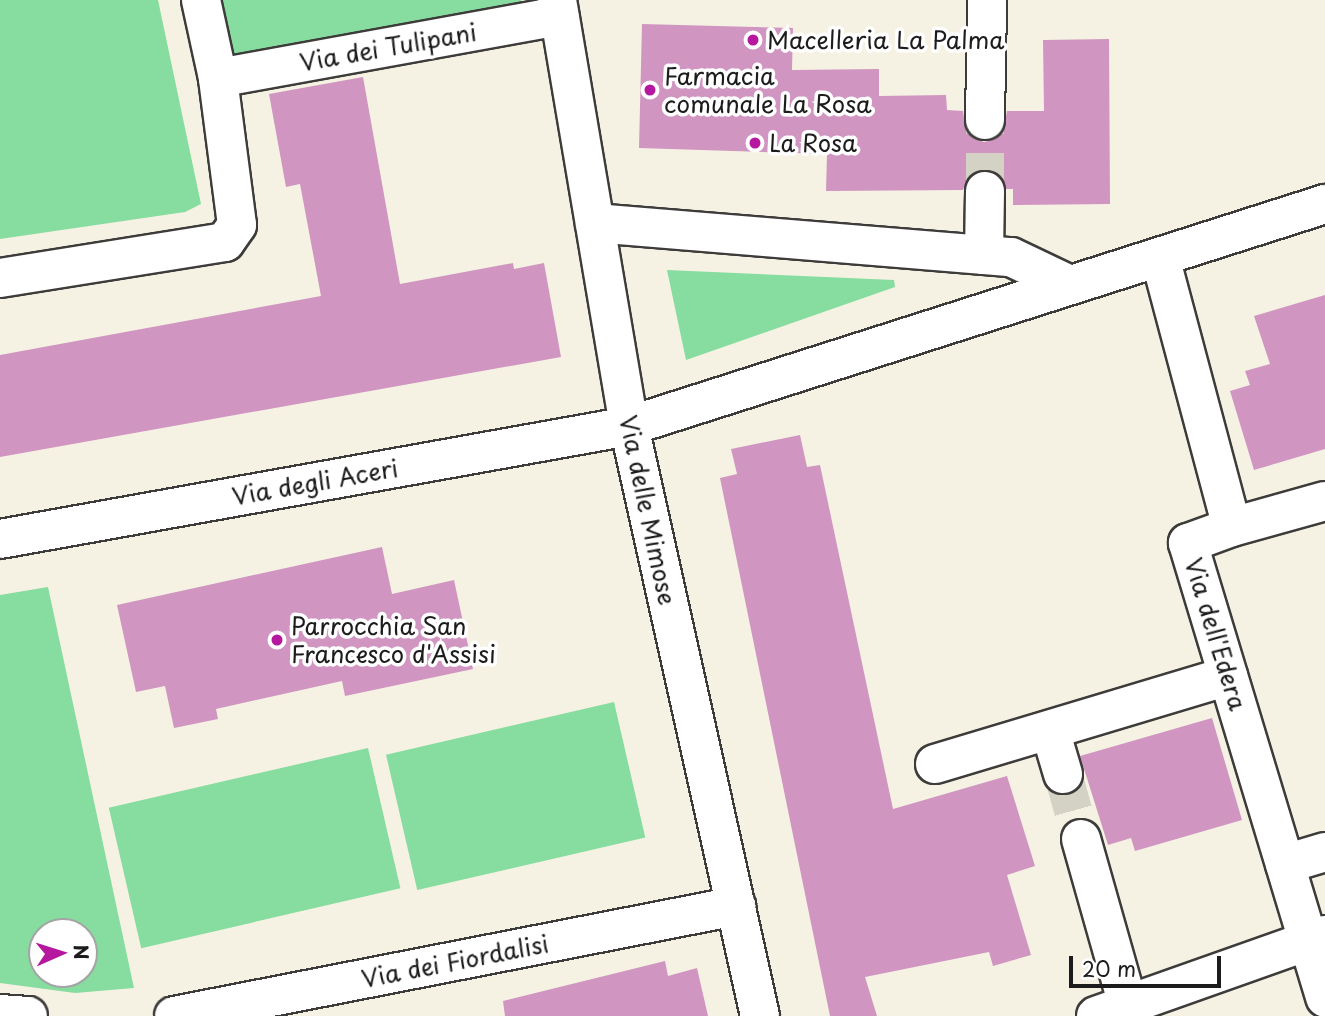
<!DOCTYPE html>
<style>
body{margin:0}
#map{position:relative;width:1325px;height:1016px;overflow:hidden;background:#f5f2e3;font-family:"Playpen Sans",sans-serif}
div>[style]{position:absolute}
.green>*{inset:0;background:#87dc9f;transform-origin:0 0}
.building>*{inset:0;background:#d095c1}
.minor-tunnel>*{height:38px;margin-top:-19px;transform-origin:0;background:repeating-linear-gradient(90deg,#d4d2c5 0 38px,transparent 0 57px)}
.roads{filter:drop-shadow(2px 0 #3d3c3a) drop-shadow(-2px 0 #3d3c3a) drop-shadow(0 2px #3d3c3a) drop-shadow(0 -2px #3d3c3a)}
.minor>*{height:38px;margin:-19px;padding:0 19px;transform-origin:19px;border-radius:19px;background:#fff}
.dots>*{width:19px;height:19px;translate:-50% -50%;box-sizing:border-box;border:4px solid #fff;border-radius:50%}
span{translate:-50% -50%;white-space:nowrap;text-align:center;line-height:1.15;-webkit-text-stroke:7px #fff;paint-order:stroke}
.poi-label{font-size:24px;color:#1c1c1c}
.left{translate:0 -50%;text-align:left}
.street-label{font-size:24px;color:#1c1c1c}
.north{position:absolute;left:28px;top:918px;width:70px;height:70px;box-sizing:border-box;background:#fff;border:2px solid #a4a4a4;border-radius:50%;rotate:87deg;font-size:19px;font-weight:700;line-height:28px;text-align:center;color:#1c1c1c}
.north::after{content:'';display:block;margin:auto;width:24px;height:32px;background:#b5179e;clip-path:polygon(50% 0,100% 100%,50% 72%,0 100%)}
.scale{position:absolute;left:1069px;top:956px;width:152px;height:32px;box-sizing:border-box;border:4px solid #1c1c1c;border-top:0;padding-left:9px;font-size:21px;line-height:24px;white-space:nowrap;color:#1c1c1c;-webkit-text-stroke:5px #fff;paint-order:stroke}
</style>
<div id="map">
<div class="green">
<i style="clip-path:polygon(0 0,158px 0,201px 204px,185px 212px,0 239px)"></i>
<i style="clip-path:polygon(220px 0,521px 0,522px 3px,233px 57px)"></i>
<i style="clip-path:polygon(667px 270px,894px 280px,895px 287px,686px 360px)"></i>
<i style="clip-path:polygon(evenodd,48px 587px,134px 988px,75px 993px,0 983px,0 595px,48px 587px,42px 932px,84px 932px,84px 974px,42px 974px,42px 932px)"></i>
<i style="left:614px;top:702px;width:139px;height:234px;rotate:77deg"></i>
<i style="left:368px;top:748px;width:144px;height:266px;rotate:77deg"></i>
</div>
<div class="building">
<i style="clip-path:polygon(642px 24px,793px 28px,792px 70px,879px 69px,879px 96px,946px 95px,947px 110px,963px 111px,966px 131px,973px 138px,984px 142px,995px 139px,1003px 132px,1007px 111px,1044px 111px,1043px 40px,1109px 39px,1110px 204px,1013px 205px,1013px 189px,1006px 189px,997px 173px,986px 169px,974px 172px,967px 179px,963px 190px,826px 191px,827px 154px,639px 148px)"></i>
<i style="clip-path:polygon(363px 77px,400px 284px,513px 263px,514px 269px,544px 263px,561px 357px,0 457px,0 355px,321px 296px,300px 184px,286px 187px,269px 94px)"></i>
<i style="clip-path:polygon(1325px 295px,1325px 449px,1254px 470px,1230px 391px,1250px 385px,1245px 371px,1270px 364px,1254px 316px)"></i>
<i style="clip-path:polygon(800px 435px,807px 467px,820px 465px,893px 809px,1007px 776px,1035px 866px,1007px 875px,1031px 955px,993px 966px,989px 952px,865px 977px,877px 1016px,830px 1016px,720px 478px,737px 474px,731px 449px)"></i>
<i style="clip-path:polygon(382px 547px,392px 594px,454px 580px,473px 669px,345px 696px,342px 681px,216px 709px,218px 719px,174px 728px,165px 686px,136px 692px,117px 605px)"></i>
<i style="clip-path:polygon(1212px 718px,1242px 820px,1135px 851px,1131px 838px,1108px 845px,1080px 756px)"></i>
<i style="clip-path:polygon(665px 961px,668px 976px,697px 968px,708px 1016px,505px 1016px,503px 1001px)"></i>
</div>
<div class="minor-tunnel">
<i style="left:985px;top:191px;width:71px;rotate:-90deg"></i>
<i style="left:1063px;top:774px;width:67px;rotate:74.5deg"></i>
</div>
<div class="roads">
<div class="minor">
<i style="left:557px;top:0;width:432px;rotate:80.4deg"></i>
<i style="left:629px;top:426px;width:604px;rotate:77.48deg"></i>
<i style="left:218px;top:78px;width:347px;rotate:-10.3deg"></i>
<i style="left:985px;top:120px;width:120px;rotate:-89deg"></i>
<i style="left:595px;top:223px;width:417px;rotate:4.7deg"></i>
<i style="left:1011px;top:257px;width:65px;rotate:25.4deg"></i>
<i style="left:984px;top:255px;width:64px;rotate:-89.1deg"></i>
<i style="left:1160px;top:257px;width:279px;rotate:75.1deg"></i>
<i style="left:1232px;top:527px;width:47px;rotate:160deg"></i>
<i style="left:1188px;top:543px;width:475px;rotate:73.2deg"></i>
<i style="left:0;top:278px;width:228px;rotate:-9.1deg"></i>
<i style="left:225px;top:242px;width:21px;rotate:-55deg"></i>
<i style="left:237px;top:225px;width:148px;rotate:-97.4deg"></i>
<i style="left:218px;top:78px;width:80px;rotate:-102.3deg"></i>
<i style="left:1232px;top:527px;width:97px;rotate:-15.6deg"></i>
<i style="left:0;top:539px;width:639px;rotate:-10.18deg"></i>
<i style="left:629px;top:426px;width:731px;rotate:-17.69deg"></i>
<i style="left:1050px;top:730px;width:46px;rotate:73.5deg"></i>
<i style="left:935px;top:764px;width:306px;rotate:-16.7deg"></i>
<i style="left:1081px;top:839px;width:173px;rotate:74.2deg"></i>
<i style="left:1285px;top:864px;width:42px;rotate:-16.7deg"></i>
<i style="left:0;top:1014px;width:28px;rotate:4deg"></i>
<i style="left:174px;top:1016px;width:573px;rotate:-11.07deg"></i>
<i style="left:1096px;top:1016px;width:243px;rotate:-19.5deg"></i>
</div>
</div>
<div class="dots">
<i style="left:753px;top:40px;background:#b5179e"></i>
<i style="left:650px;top:90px;background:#b5179e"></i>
<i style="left:755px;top:143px;background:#b5179e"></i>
<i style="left:277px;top:640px;background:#b5179e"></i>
</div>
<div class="poi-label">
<span class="left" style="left:767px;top:40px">Macelleria La Palma</span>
<span class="left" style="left:664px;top:90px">Farmacia<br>comunale La Rosa</span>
<span class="left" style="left:769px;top:143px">La Rosa</span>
<span class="left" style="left:291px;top:640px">Parrocchia San<br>Francesco d'Assisi</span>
</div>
<div class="street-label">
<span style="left:388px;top:47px;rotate:-10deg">Via dei Tulipani</span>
<span style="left:315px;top:482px;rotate:-10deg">Via degli Aceri</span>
<span style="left:648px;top:510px;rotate:78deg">Via delle Mimose</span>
<span style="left:1216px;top:634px;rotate:73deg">Via dell'Edera</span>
<span style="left:455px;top:961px;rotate:-11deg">Via dei Fiordalisi</span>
</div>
<div class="north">N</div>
<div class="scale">20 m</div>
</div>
